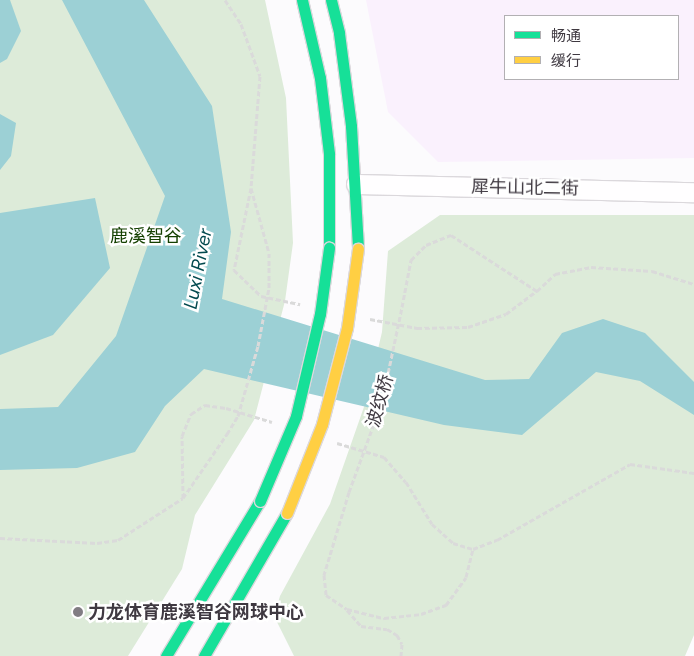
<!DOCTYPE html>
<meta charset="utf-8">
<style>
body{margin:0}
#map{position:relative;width:694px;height:656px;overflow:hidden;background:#fcfbfd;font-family:Figtree,"Noto Sans SC",sans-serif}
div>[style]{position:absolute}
.built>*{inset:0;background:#faf1fd}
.green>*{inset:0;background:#ddebd9}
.water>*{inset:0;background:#9cd0d5}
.path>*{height:3px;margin-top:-1.5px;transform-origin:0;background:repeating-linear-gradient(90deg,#dadada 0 5px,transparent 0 7.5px)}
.roads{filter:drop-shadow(1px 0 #dbd8dc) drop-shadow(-1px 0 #dbd8dc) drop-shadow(0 1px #dbd8dc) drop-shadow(0 -1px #dbd8dc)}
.street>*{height:19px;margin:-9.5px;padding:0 9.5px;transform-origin:9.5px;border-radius:9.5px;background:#fffeff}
.fast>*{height:11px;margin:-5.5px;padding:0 5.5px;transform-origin:5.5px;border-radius:5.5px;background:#16e098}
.path-bridge>*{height:3px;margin-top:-1.5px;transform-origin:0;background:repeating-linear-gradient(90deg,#dadada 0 5px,transparent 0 7.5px)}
.bridges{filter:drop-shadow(1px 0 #dbd8dc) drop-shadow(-1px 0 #dbd8dc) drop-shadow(0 1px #dbd8dc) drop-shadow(0 -1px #dbd8dc)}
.fast-bridge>*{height:11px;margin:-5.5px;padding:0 5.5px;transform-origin:5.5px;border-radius:5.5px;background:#16e098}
.slow-bridge>*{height:11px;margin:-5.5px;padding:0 5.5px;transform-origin:5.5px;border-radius:5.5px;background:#ffcf43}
.dots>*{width:14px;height:14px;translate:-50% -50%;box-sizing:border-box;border:2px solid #fff;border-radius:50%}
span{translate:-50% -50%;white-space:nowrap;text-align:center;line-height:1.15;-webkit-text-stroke:5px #fff;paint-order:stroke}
.street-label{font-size:18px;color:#3f3941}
.park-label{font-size:18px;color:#144000}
.poi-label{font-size:18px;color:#3f3941;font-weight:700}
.left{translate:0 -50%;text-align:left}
.water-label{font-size:19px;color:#034a4f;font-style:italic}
.legend{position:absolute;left:504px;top:15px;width:175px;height:65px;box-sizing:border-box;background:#fff;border:1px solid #b2b0b3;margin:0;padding:6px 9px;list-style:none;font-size:15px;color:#3f3941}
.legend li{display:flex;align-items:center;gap:10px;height:25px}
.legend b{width:25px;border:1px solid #b2b0b3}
</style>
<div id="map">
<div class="built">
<i style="clip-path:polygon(evenodd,366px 0,694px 0,694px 158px,438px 162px,388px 112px,366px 0,505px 16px,678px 16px,678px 79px,505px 79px,505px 16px)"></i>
</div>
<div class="green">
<i style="clip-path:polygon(0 0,265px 0,286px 98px,293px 243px,285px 301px,254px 420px,195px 515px,182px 569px,128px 656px,0 656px)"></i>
<i style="clip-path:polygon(440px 215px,694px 215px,694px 635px,685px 656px,294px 656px,274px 616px,280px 596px,330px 504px,365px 404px,382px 332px,388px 251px)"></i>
</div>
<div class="water">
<i style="clip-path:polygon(0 0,10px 0,21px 31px,7px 59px,0 63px)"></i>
<i style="clip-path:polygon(62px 0,144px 0,212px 106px,231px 232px,222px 299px,485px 380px,529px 379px,562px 333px,603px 319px,645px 333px,694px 382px,694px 415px,640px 381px,596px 372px,522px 435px,444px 425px,204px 369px,165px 406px,135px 452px,77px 468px,0 470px,0 409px,58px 407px,116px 336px,165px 196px)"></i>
<i style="clip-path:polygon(0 114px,16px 123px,11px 156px,0 170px)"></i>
<i style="clip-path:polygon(95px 198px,110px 268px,53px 335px,0 355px,0 213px)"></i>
</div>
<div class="path">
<i style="left:225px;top:0;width:29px;rotate:56deg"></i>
<i style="left:241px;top:24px;width:55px;rotate:69.9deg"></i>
<i style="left:260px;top:76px;width:112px;rotate:94.6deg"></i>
<i style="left:251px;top:188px;width:67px;rotate:74.5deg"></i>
<i style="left:269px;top:253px;width:35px;rotate:90deg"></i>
<i style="left:251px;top:188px;width:84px;rotate:101.7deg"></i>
<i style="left:234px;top:270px;width:37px;rotate:44deg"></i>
<i style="left:261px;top:296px;width:40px;rotate:12deg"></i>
<i style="left:402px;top:307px;width:48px;rotate:-79.2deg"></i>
<i style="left:411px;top:260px;width:21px;rotate:-45deg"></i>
<i style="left:426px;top:245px;width:27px;rotate:-22deg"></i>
<i style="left:451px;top:235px;width:103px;rotate:33.1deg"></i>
<i style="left:370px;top:319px;width:48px;rotate:10.8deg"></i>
<i style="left:417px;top:328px;width:51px;rotate:-1.1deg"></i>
<i style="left:468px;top:327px;width:40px;rotate:-18.9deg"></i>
<i style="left:506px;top:314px;width:39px;rotate:-37deg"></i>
<i style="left:537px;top:291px;width:25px;rotate:-43deg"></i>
<i style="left:555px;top:274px;width:37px;rotate:-11deg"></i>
<i style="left:591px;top:267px;width:61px;rotate:3.8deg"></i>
<i style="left:652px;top:271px;width:44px;rotate:17.2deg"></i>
<i style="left:337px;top:443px;width:49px;rotate:16.6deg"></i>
<i style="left:384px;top:457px;width:33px;rotate:49deg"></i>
<i style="left:406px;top:482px;width:49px;rotate:58.2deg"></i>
<i style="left:432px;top:524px;width:28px;rotate:42deg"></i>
<i style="left:453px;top:543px;width:21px;rotate:17deg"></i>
<i style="left:473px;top:549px;width:26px;rotate:-21deg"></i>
<i style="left:497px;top:540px;width:153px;rotate:-29.7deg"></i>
<i style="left:630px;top:464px;width:65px;rotate:8deg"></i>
<i style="left:349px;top:492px;width:87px;rotate:106.8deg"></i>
<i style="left:324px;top:575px;width:20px;rotate:84deg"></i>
<i style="left:326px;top:595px;width:25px;rotate:34deg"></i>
<i style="left:347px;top:609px;width:38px;rotate:14deg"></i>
<i style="left:384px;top:618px;width:37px;rotate:-6deg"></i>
<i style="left:421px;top:614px;width:27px;rotate:-20deg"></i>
<i style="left:446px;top:605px;width:34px;rotate:-54deg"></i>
<i style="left:466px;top:577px;width:29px;rotate:-76deg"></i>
<i style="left:183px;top:498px;width:62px;rotate:-90.9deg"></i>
<i style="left:182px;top:436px;width:24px;rotate:-68deg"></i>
<i style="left:191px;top:414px;width:17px;rotate:-33deg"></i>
<i style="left:205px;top:405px;width:21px;rotate:8deg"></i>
<i style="left:226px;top:408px;width:48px;rotate:16.9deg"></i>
<i style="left:0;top:538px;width:97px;rotate:3deg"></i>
<i style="left:97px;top:543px;width:21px;rotate:-8deg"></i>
<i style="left:118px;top:540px;width:77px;rotate:-32.9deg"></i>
<i style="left:183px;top:498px;width:78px;rotate:-55.5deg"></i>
<i style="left:347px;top:610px;width:21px;rotate:49deg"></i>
<i style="left:361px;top:626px;width:26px;rotate:7deg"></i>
<i style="left:387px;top:629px;width:12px;rotate:31deg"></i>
<i style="left:397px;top:635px;width:10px;rotate:61deg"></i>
<i style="left:402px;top:644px;width:12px;rotate:95deg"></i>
</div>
<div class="roads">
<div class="street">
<i style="left:356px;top:184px;width:338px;rotate:1.4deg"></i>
</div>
<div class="fast">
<i style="left:302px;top:0;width:80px;rotate:77deg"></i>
<i style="left:320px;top:78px;width:77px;rotate:83.2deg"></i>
<i style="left:329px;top:154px;width:94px;rotate:90deg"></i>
<i style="left:331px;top:0;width:34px;rotate:76deg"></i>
<i style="left:339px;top:33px;width:94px;rotate:82.6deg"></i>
<i style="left:351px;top:126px;width:123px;rotate:86.7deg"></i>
<i style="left:166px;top:656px;width:181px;rotate:-58.8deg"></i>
<i style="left:204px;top:656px;width:165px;rotate:-59.9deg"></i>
</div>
</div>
<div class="path-bridge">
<i style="left:227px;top:434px;width:21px;rotate:-59deg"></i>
<i style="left:238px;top:416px;width:73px;rotate:-74.1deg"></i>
<i style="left:258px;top:346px;width:59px;rotate:-79.3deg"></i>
<i style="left:349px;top:492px;width:96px;rotate:-69.9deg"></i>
<i style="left:382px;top:402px;width:97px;rotate:-78.1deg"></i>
</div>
<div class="bridges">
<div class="fast-bridge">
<i style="left:260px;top:501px;width:92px;rotate:-67deg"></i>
<i style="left:296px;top:416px;width:105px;rotate:-76.8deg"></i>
<i style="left:320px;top:314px;width:67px;rotate:-82.2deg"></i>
</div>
<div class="slow-bridge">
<i style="left:287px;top:513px;width:96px;rotate:-68.5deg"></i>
<i style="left:322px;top:424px;width:99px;rotate:-75.4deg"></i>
<i style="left:347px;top:328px;width:80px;rotate:-82.1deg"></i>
</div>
</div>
<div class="dots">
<i style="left:78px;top:612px;background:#817d83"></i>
</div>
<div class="street-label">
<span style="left:525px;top:188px;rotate:1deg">犀牛山北二街</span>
<span style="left:380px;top:401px;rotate:-74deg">波纹桥</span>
</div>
<div class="park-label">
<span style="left:146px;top:236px">鹿溪智谷</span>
</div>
<div class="poi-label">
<span class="left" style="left:88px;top:612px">力龙体育鹿溪智谷网球中心</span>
</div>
<div class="water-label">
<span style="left:198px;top:269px;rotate:-79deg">Luxi River</span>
</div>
<ul class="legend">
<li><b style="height:6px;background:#16e098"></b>畅通</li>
<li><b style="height:6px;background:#ffcf43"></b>缓行</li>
</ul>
</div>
